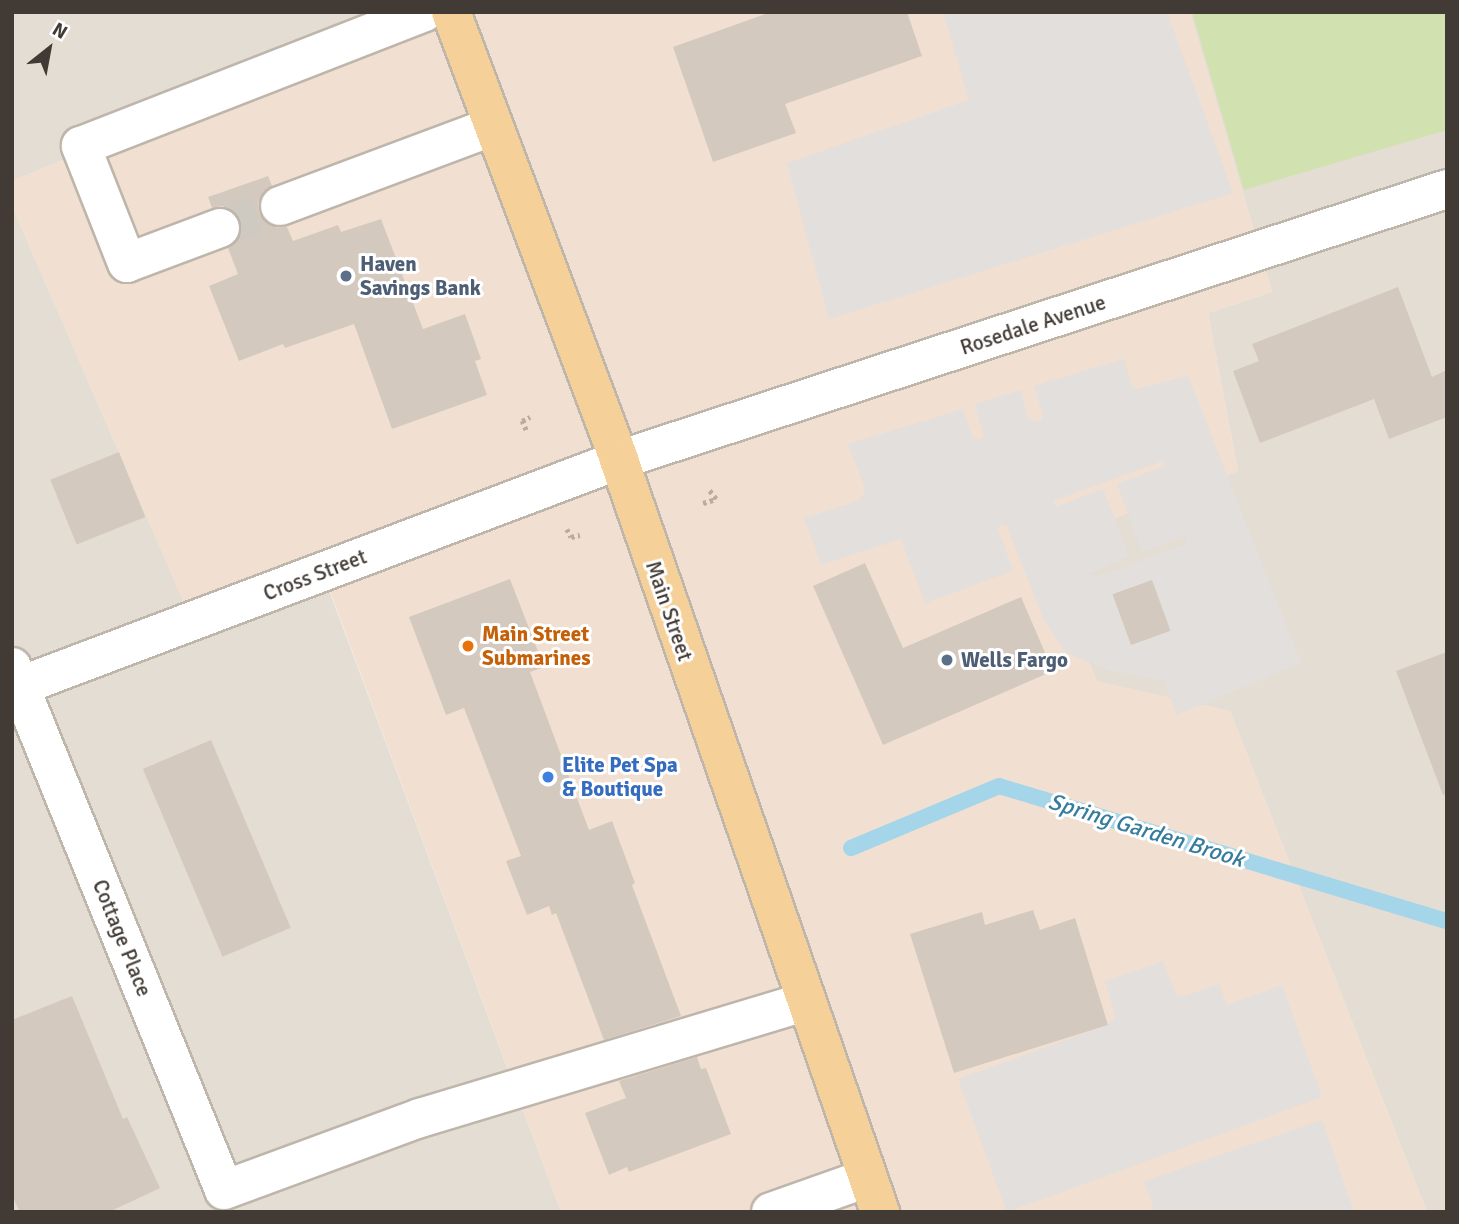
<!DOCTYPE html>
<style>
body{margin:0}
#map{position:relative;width:1459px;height:1224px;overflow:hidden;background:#f1ece4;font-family:Signika,sans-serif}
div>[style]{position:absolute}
.residential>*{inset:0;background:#e4ddd3}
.commercial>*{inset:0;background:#f1e0d1}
.green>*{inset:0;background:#d1e2b0}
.parking>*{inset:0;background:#e2dfdc}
.stream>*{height:16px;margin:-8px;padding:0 8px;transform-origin:8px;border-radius:8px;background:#a5d5e9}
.building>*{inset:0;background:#d4c9be;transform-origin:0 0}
.minor-tunnel>*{height:38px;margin-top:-19px;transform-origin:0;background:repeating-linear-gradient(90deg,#cec9c1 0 38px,transparent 0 57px)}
.path>*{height:4.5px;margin-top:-2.25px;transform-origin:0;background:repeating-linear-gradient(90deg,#bcac9a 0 3.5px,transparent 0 7px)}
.roads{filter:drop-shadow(2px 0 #beb5ab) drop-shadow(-2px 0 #beb5ab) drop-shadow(0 2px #beb5ab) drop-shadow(0 -2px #beb5ab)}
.minor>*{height:38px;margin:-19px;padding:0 19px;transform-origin:19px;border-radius:19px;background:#fff}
.major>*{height:38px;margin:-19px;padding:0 19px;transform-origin:19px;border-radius:19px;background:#f5d199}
.dots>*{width:19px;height:19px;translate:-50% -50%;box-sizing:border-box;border:4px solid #fff;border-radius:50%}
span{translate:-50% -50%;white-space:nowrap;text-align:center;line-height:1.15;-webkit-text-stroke:6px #fff;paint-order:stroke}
.service-label{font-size:21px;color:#4e5e75;font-weight:700}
.left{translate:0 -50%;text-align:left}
.street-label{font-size:21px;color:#423b35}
.food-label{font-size:21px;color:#c56008;font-weight:700}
.shop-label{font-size:21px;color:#366cbe;font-weight:700}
.water-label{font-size:23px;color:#367c9d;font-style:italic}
.frame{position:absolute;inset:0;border:14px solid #423b35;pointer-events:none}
.north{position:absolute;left:14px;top:14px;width:70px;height:70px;-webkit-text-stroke:5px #fff;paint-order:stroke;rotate:31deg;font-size:19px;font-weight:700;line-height:28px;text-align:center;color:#423b35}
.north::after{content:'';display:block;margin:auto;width:24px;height:32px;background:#423b35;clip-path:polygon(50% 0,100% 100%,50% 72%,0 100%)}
</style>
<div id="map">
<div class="residential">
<i style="clip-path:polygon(12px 12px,426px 12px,12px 181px)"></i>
<i style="clip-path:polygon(1190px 12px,1447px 12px,1447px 1212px,1427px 1212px,1230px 711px,1097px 682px,1044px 545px,1238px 471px,1208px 313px,1272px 292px)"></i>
<i style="clip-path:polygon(12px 206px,192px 621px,322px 572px,561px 1212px,12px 1212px)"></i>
</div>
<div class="commercial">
<i style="clip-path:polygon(426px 12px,1190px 12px,1272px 292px,1208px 313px,1238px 471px,1044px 546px,1097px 681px,1230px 711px,1427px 1212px,561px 1212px,323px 572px,192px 621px,12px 206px,12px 181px)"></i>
</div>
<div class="green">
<i style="clip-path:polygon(1192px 12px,1447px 12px,1447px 130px,1244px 190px)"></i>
</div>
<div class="parking">
<i style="clip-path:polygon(943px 12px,1167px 12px,1233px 193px,829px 319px,787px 163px,969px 100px)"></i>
<i style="clip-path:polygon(evenodd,1124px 359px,1131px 384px,1137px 389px,1188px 376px,1301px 663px,1177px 715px,1164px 681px,1108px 670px,1065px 652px,1044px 620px,1007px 526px,1001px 524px,998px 529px,1013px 571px,925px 603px,901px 539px,821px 565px,804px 518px,858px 501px,862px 497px,865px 489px,848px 444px,963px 409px,972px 436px,980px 441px,984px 436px,975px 404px,1021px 390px,1028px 420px,1040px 421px,1043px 416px,1034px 386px,1124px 359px,1163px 461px,1165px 466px,1117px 484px,1142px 552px,1186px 535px,1186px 544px,1100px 576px,1089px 574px,1129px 556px,1103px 489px,1058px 506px,1053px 504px,1055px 500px,1163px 461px,1124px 359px,1114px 595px,1171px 631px,1132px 645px,1114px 595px)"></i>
<i style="clip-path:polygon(1163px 961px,1175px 993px,1180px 997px,1219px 984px,1227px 1005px,1282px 985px,1322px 1097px,1007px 1212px,958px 1079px,1108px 1025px,1115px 1017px,1105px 981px)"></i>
<i style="clip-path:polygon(1322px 1120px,1354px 1212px,1155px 1212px,1144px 1181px)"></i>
</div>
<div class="stream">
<i style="left:851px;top:848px;width:160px;rotate:-22.7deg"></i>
<i style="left:999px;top:786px;width:468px;rotate:16.8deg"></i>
</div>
<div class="building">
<i style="clip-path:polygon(771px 12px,907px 12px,922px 56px,785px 104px,796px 133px,713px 162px,673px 47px)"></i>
<i style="clip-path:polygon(268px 176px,272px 186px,263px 193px,258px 203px,259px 213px,267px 223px,277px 228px,287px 227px,293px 241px,338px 225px,341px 232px,381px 219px,423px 329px,465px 314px,481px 359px,475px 361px,487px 395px,392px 429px,354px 324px,285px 348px,283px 344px,239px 361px,209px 286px,238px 274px,228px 248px,237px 241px,242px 231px,241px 221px,233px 211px,223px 206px,212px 208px,208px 197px)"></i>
<i style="clip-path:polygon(1398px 287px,1432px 377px,1447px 370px,1447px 417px,1389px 439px,1374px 399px,1260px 443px,1233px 371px,1259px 361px,1252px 344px)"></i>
<i style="left:119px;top:452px;width:70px;height:74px;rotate:68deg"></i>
<i style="clip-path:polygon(865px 563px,903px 648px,1021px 597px,1053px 671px,883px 745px,813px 586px)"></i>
<i style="clip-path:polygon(510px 579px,544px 667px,530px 672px,589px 830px,612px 821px,635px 883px,632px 885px,681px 1016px,604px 1040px,556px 913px,552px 915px,549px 906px,527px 915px,506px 861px,521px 856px,464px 708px,446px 715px,409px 617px)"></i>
<i style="left:1152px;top:580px;width:54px;height:42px;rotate:70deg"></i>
<i style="clip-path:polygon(1447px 652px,1447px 794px,1443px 795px,1396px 671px)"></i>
<i style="left:211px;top:740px;width:204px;height:74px;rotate:67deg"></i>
<i style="clip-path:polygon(1033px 910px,1040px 930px,1075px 918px,1108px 1025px,954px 1073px,910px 934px,982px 912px,985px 925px)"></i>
<i style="clip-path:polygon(72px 996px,123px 1119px,127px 1117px,160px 1188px,109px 1212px,20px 1212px,12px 1195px,12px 1020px)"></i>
<i style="clip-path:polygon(697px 1057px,701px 1069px,706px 1068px,731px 1134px,629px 1172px,627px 1167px,609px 1175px,585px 1113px,626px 1098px,619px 1081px)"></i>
</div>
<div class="minor-tunnel">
<i style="left:220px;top:228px;width:64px;rotate:-20.1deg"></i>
</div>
<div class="path">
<i style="left:526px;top:430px;width:10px;rotate:-114deg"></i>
<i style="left:522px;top:421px;width:9px;rotate:-27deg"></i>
<i style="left:703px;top:503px;width:14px;rotate:-17deg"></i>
<i style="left:716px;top:499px;width:11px;rotate:-128deg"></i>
<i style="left:567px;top:529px;width:9px;rotate:63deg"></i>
<i style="left:571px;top:537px;width:9px;rotate:-13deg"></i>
</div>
<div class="roads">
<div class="minor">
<i style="left:280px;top:206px;width:228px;rotate:-20.5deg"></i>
<i style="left:220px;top:228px;width:99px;rotate:159.4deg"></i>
<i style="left:127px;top:263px;width:126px;rotate:-111.5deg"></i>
<i style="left:81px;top:146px;width:369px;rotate:-21.3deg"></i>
<i style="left:12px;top:667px;width:564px;rotate:67.93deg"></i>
<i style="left:224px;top:1190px;width:209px;rotate:-20.2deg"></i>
<i style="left:420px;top:1118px;width:402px;rotate:-16.8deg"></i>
<i style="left:12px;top:689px;width:649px;rotate:-20.67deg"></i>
<i style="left:619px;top:460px;width:871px;rotate:-18.12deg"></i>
<i style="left:771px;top:1212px;width:102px;rotate:-19.5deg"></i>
</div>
<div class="major">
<i style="left:451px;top:12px;width:478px;rotate:69.4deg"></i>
<i style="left:619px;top:460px;width:796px;rotate:70.86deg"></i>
</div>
</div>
<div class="dots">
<i style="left:346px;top:276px;background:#5c6f8a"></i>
<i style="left:468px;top:646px;background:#e8710a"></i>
<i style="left:947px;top:660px;background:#5c6f8a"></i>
<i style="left:548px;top:777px;background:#3f7fe0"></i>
</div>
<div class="service-label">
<span class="left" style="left:360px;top:276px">Haven<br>Savings Bank</span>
<span class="left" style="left:961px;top:660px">Wells Fargo</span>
</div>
<div class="street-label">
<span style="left:1033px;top:325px;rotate:-18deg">Rosedale Avenue</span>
<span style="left:315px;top:575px;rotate:-21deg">Cross Street</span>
<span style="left:669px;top:611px;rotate:71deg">Main Street</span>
<span style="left:122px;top:938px;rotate:68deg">Cottage Place</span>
</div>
<div class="food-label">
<span class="left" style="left:482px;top:646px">Main Street<br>Submarines</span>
</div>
<div class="shop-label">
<span class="left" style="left:562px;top:777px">Elite Pet Spa<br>&amp; Boutique</span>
</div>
<div class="water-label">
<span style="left:1146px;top:831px;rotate:17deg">Spring Garden Brook</span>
</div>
<div class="frame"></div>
<div class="north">N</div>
</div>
